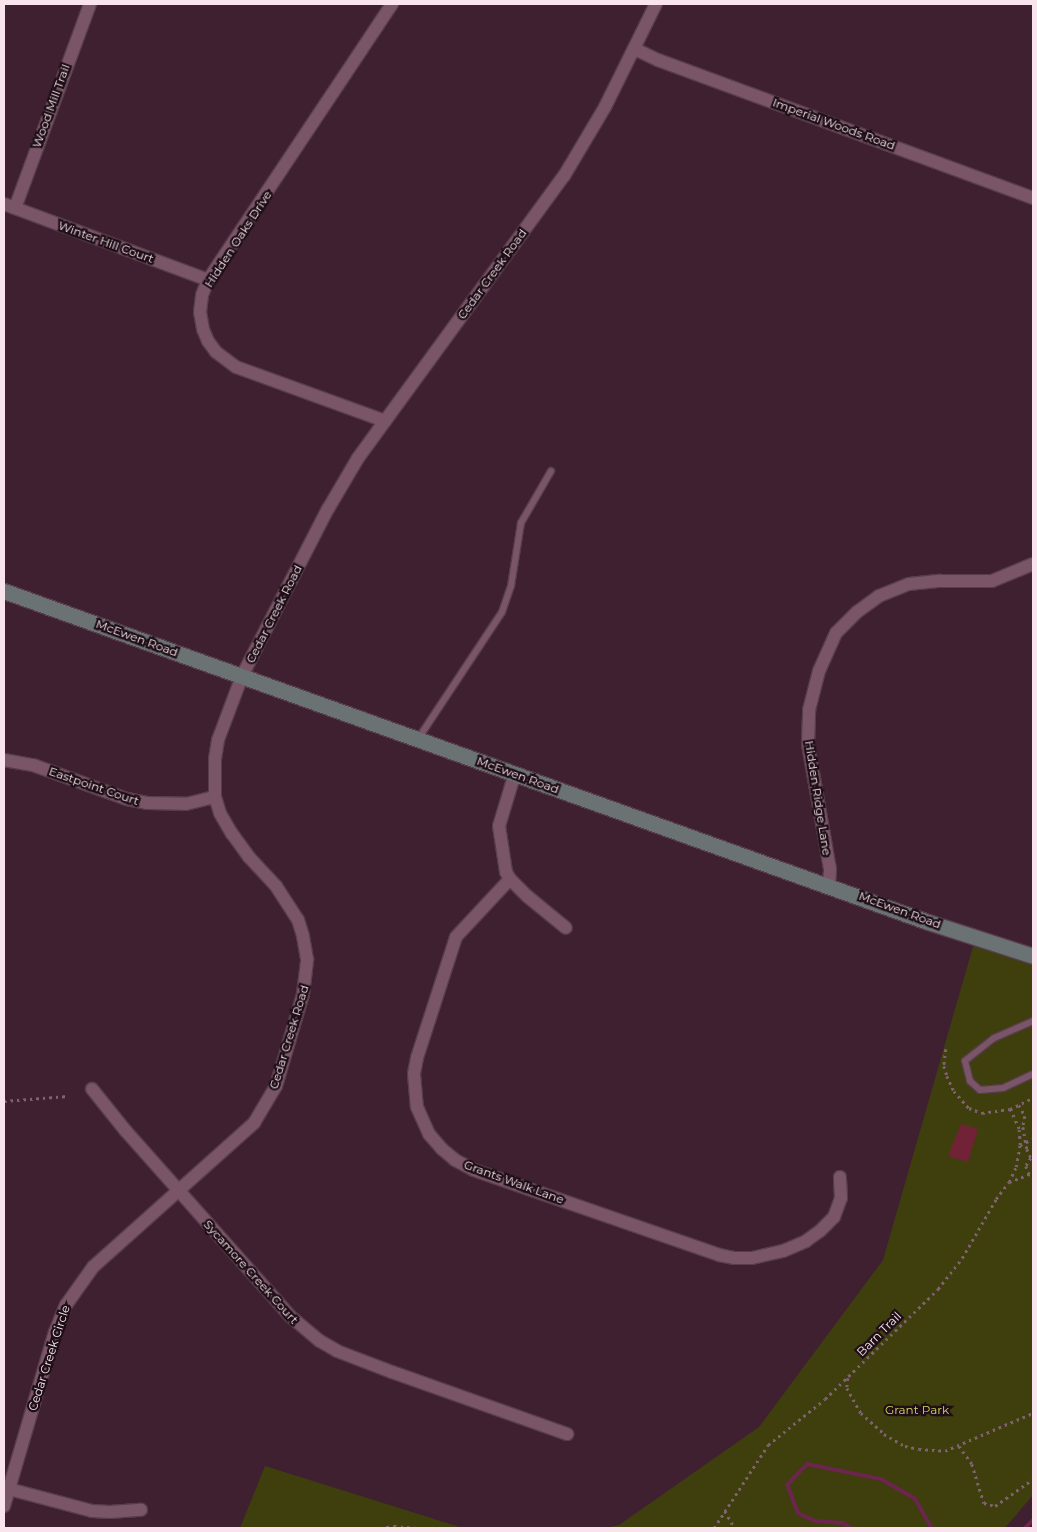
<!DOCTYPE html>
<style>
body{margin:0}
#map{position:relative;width:1037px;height:1532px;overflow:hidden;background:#3f2031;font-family:Montserrat,sans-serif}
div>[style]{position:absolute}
.green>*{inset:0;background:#3f3e0d}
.stream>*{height:4px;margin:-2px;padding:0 2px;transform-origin:2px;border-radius:2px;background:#6c254e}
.building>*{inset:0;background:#712237}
.path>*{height:2.5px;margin-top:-1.25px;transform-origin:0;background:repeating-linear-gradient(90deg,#7e6270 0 2.5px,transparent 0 6.5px)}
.roads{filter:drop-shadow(1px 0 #583d4c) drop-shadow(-1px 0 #583d4c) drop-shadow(0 1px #583d4c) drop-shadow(0 -1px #583d4c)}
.lane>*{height:6px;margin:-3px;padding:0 3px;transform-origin:3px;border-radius:3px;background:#795567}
.street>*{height:12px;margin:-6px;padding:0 6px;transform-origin:6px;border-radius:6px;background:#795567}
.secondary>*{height:15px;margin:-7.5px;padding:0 7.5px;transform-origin:7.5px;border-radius:7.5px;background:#6a7274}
span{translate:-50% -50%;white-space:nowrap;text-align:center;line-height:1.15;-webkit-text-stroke:4.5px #1e0f17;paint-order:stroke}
.street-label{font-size:12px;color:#f9e3ed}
.park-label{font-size:12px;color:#d6d45b}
.frame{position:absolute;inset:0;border:5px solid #f9e3ed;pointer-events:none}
</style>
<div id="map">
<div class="green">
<i style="clip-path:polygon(976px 936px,1033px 956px,1033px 1495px,1005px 1528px,605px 1528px,619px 1525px,759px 1427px,883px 1260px)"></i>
<i style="clip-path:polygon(265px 1466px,463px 1528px,240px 1528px)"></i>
</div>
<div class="stream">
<i style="left:850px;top:1528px;width:9px;rotate:-144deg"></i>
<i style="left:843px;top:1523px;width:28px;rotate:-176deg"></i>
<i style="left:815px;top:1521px;width:19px;rotate:-155deg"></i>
<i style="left:798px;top:1513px;width:30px;rotate:-111deg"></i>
<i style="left:787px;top:1485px;width:29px;rotate:-46deg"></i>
<i style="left:807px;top:1464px;width:76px;rotate:11.5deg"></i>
<i style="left:881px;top:1479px;width:39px;rotate:30deg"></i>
<i style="left:915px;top:1499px;width:34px;rotate:60deg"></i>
<i style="left:1025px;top:1528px;width:11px;rotate:-45deg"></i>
</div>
<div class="building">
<i style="clip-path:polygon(961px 1124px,978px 1129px,968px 1162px,948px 1156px)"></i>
</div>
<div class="path">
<i style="left:946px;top:1049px;width:17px;rotate:97deg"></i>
<i style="left:944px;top:1066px;width:10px;rotate:73deg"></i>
<i style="left:947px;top:1076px;width:17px;rotate:65deg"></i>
<i style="left:954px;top:1091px;width:23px;rotate:49deg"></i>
<i style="left:969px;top:1108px;width:14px;rotate:21deg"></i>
<i style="left:982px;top:1113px;width:28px;rotate:-8deg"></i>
<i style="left:4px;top:1101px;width:64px;rotate:-4.5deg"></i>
<i style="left:1019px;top:1105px;width:13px;rotate:61deg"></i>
<i style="left:1025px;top:1116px;width:11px;rotate:100deg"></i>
<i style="left:1023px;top:1127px;width:22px;rotate:80deg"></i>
<i style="left:1027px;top:1149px;width:10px;rotate:66deg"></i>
<i style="left:1031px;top:1158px;width:9px;rotate:122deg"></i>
<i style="left:1026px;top:1166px;width:9px;rotate:69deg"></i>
<i style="left:1020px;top:1145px;width:16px;rotate:-94deg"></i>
<i style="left:1019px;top:1129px;width:22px;rotate:-114deg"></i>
<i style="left:1010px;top:1109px;width:25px;rotate:-26deg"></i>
<i style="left:1009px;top:1182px;width:26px;rotate:-21deg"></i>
<i style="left:848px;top:1378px;width:10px;rotate:96deg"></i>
<i style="left:847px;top:1388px;width:29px;rotate:61deg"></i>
<i style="left:861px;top:1413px;width:31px;rotate:42deg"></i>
<i style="left:884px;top:1434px;width:24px;rotate:30deg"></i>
<i style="left:905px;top:1446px;width:14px;rotate:12deg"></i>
<i style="left:919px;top:1449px;width:26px;rotate:4deg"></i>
<i style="left:945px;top:1451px;width:96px;rotate:-23.4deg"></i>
<i style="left:959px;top:1446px;width:22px;rotate:54deg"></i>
<i style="left:972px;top:1464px;width:41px;rotate:72.9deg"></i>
<i style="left:984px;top:1503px;width:11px;rotate:15deg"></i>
<i style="left:995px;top:1506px;width:47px;rotate:-35.4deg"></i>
<i style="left:725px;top:1511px;width:20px;rotate:60deg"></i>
<i style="left:380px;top:1528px;width:14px;rotate:-8deg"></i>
<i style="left:394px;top:1526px;width:23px;rotate:5deg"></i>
<i style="left:714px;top:1528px;width:99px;rotate:-57deg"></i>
<i style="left:768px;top:1445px;width:73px;rotate:-38.9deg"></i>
<i style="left:825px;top:1399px;width:158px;rotate:-44.2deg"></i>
<i style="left:938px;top:1289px;width:39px;rotate:-52deg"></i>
<i style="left:962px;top:1258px;width:68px;rotate:-60deg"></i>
<i style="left:996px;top:1199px;width:21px;rotate:-53deg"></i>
<i style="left:1009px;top:1182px;width:17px;rotate:-65deg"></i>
<i style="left:1016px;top:1167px;width:22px;rotate:-80deg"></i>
<i style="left:1020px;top:1145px;width:14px;rotate:-25deg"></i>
</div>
<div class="roads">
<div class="lane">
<i style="left:418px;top:739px;width:152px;rotate:-56.5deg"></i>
<i style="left:502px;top:612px;width:28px;rotate:-71deg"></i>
<i style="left:511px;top:586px;width:64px;rotate:-81deg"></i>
<i style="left:521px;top:523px;width:60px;rotate:-60deg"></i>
<i style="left:1033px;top:1021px;width:43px;rotate:156.4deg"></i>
<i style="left:994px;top:1038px;width:37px;rotate:142deg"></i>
<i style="left:965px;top:1061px;width:21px;rotate:76deg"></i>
<i style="left:970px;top:1081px;width:13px;rotate:42deg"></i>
<i style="left:980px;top:1090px;width:23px;rotate:-5deg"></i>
<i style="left:1003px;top:1088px;width:33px;rotate:-25deg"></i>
</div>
<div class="street">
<i style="left:635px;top:49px;width:25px;rotate:26deg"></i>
<i style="left:658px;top:60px;width:400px;rotate:20.2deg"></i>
<i style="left:4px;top:204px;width:218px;rotate:20.4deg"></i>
<i style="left:15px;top:208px;width:217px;rotate:-69.8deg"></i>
<i style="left:385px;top:421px;width:158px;rotate:-160.1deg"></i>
<i style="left:236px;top:367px;width:25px;rotate:-143deg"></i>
<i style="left:216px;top:352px;width:14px;rotate:-126deg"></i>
<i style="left:208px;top:341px;width:13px;rotate:-113deg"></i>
<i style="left:203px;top:329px;width:17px;rotate:-100deg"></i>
<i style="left:200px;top:312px;width:17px;rotate:-83deg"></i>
<i style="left:202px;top:295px;width:16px;rotate:-68deg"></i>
<i style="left:208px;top:280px;width:332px;rotate:-56.3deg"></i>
<i style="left:4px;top:760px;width:29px;rotate:10deg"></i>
<i style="left:33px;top:765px;width:100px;rotate:19.9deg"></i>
<i style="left:127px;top:799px;width:20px;rotate:11deg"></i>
<i style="left:147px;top:803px;width:39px;rotate:1deg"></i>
<i style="left:186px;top:804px;width:30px;rotate:-14deg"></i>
<i style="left:515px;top:773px;width:55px;rotate:106.8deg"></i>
<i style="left:499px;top:826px;width:47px;rotate:81.3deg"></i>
<i style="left:506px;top:872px;width:8px;rotate:60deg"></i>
<i style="left:510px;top:879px;width:24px;rotate:45deg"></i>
<i style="left:527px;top:896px;width:50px;rotate:39.4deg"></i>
<i style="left:510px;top:879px;width:79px;rotate:133deg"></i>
<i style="left:456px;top:937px;width:127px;rotate:107.9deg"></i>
<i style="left:417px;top:1058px;width:16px;rotate:101deg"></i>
<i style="left:414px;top:1074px;width:33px;rotate:85deg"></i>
<i style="left:417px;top:1107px;width:30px;rotate:66deg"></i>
<i style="left:429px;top:1134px;width:20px;rotate:49deg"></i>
<i style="left:442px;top:1149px;width:17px;rotate:40deg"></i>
<i style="left:455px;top:1160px;width:21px;rotate:28deg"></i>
<i style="left:474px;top:1170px;width:259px;rotate:19.1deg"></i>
<i style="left:719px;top:1255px;width:16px;rotate:11deg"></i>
<i style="left:735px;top:1258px;width:17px"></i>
<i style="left:752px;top:1258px;width:32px;rotate:-13deg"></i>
<i style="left:783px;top:1251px;width:25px;rotate:-23deg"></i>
<i style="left:806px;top:1241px;width:17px;rotate:-36deg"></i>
<i style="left:820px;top:1231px;width:20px;rotate:-45deg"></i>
<i style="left:834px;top:1217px;width:20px;rotate:-70deg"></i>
<i style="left:841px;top:1198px;width:21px;rotate:-93deg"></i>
<i style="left:829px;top:885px;width:16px;rotate:-86deg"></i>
<i style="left:830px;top:869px;width:127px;rotate:-100deg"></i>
<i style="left:808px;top:744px;width:34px;rotate:-88deg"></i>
<i style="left:809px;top:710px;width:40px;rotate:-75.6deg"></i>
<i style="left:819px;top:671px;width:42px;rotate:-65.9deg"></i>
<i style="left:836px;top:633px;width:30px;rotate:-45deg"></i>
<i style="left:857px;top:612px;width:27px;rotate:-36deg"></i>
<i style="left:879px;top:596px;width:32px;rotate:-22deg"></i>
<i style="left:909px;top:584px;width:31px;rotate:-6deg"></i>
<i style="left:940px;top:581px;width:52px"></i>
<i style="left:992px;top:581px;width:44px;rotate:-22.5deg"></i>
<i style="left:92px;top:1089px;width:53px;rotate:51.2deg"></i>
<i style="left:125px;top:1130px;width:249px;rotate:48.4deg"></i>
<i style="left:290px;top:1316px;width:39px;rotate:40deg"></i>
<i style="left:320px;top:1341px;width:20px;rotate:30deg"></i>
<i style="left:337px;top:1351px;width:59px;rotate:20.9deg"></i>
<i style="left:392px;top:1372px;width:186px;rotate:19.5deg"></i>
<i style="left:9px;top:1489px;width:86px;rotate:14.8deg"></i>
<i style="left:92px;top:1511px;width:18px;rotate:3deg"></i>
<i style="left:110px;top:1512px;width:31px;rotate:-4deg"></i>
<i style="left:4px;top:1506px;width:181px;rotate:-73.7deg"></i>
<i style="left:55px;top:1332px;width:29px;rotate:-68deg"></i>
<i style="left:66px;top:1305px;width:47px;rotate:-54.6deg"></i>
<i style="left:93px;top:1267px;width:216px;rotate:-41.8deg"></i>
<i style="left:254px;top:1123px;width:43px;rotate:-59.3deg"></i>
<i style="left:276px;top:1086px;width:96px;rotate:-73.6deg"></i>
<i style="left:303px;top:994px;width:35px;rotate:-83deg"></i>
<i style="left:307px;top:959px;width:23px;rotate:-100deg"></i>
<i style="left:303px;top:936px;width:17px;rotate:-107deg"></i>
<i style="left:298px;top:920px;width:40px;rotate:-122.9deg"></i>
<i style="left:276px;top:886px;width:40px;rotate:-133deg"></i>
<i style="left:249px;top:857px;width:29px;rotate:-126deg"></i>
<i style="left:232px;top:834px;width:24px;rotate:-120deg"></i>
<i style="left:220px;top:813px;width:17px;rotate:-107deg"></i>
<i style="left:215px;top:797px;width:38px;rotate:-90deg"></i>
<i style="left:215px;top:759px;width:19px;rotate:-81deg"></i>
<i style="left:218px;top:740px;width:68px;rotate:-69.4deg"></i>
<i style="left:242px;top:676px;width:188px;rotate:-62.8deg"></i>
<i style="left:328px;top:509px;width:59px;rotate:-59.5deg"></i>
<i style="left:358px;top:458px;width:349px;rotate:-53.9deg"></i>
<i style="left:564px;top:176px;width:80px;rotate:-59.3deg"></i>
<i style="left:605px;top:107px;width:115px;rotate:-63.7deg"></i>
</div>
<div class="secondary">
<i style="left:4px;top:591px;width:981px;rotate:19.71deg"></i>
<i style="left:928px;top:922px;width:110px;rotate:17.9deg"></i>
</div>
</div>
<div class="street-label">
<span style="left:51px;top:106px;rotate:-70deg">Wood Mill Trail</span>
<span style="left:834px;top:124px;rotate:20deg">Imperial Woods Road</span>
<span style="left:238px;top:239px;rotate:-57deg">Hidden Oaks Drive</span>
<span style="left:106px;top:242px;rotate:20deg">Winter Hill Court</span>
<span style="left:492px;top:274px;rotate:-54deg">Cedar Creek Road</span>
<span style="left:274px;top:614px;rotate:-63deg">Cedar Creek Road</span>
<span style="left:137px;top:638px;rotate:20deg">McEwen Road</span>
<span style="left:518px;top:775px;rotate:20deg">McEwen Road</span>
<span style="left:94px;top:786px;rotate:19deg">Eastpoint Court</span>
<span style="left:818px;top:798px;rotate:81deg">Hidden Ridge Lane</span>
<span style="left:900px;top:910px;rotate:20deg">McEwen Road</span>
<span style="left:289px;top:1037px;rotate:-73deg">Cedar Creek Road</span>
<span style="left:514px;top:1182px;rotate:20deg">Grants Walk Lane</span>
<span style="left:251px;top:1272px;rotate:48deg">Sycamore Creek Court</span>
<span style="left:879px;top:1334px;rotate:-45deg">Barn Trail</span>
<span style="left:49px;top:1358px;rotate:-72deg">Cedar Creek Circle</span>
</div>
<div class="park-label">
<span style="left:917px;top:1410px">Grant Park</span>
</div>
<div class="frame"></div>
</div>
